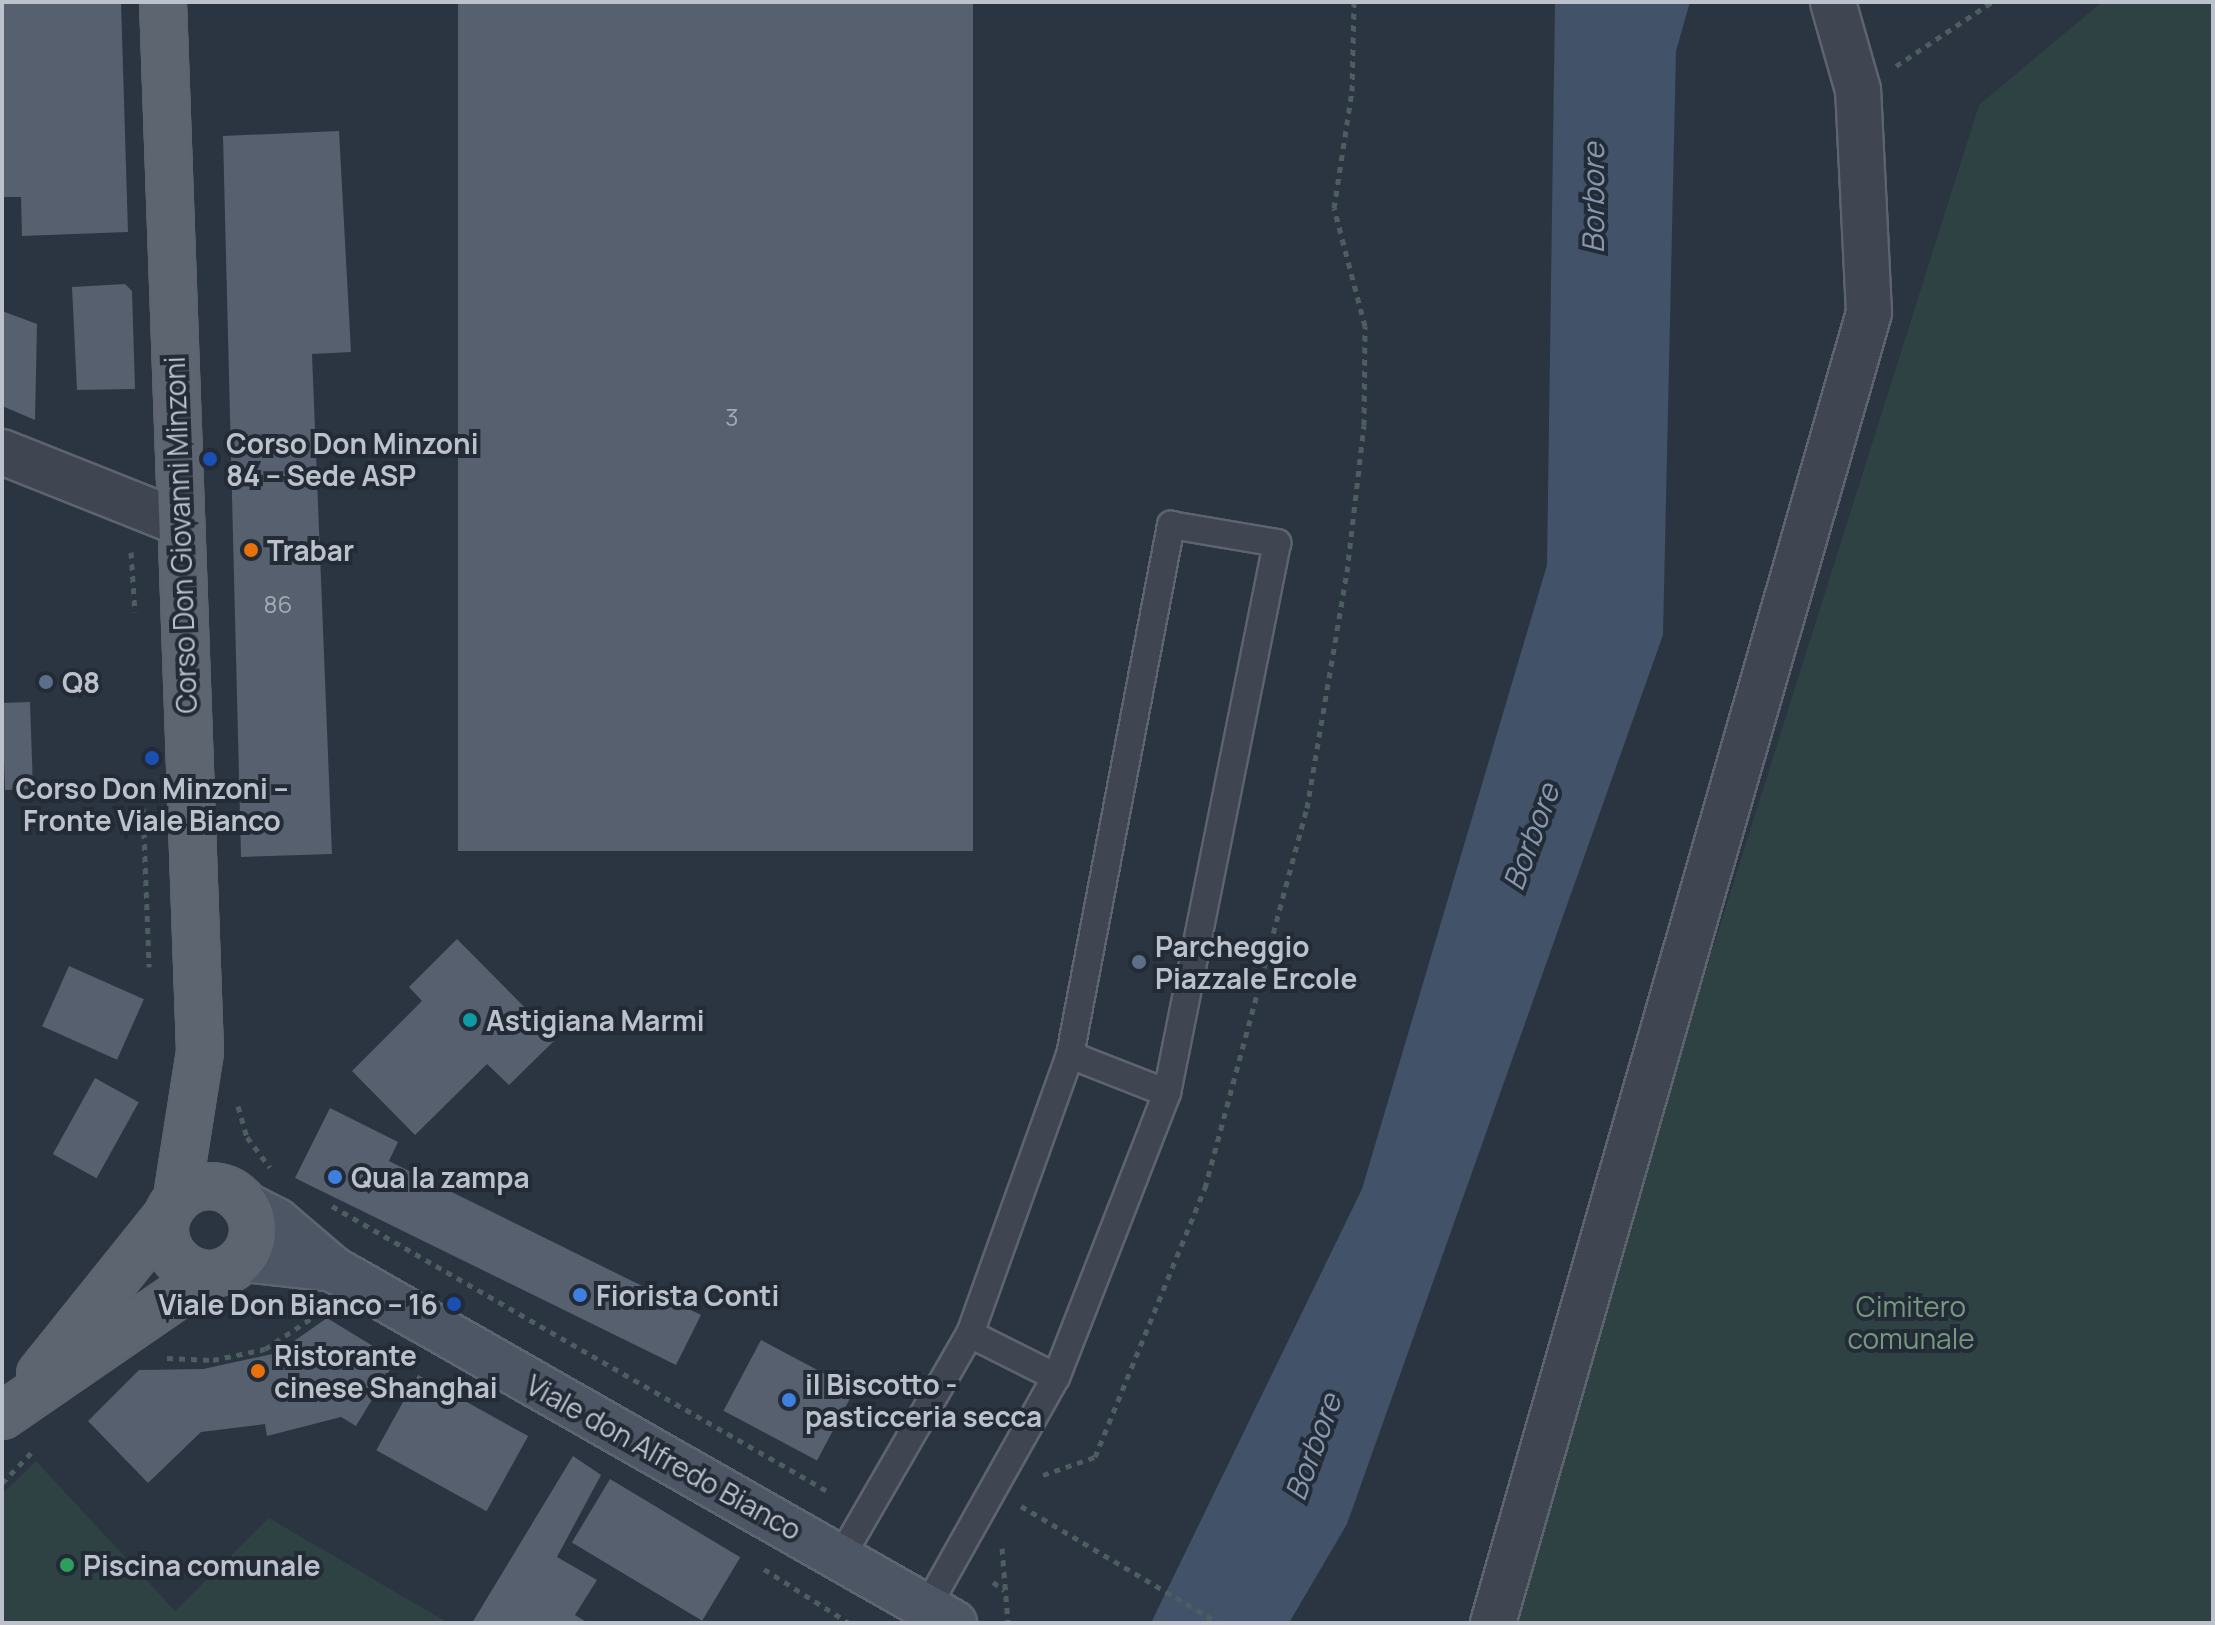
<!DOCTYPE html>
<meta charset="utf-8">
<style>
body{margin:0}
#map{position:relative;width:2215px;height:1625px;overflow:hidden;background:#2b3441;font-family:Manrope,sans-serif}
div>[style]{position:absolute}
.green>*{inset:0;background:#2e4243}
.water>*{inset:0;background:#425268}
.building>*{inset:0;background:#56606e;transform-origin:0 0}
.path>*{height:5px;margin-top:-2.5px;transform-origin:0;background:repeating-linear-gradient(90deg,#4d5e61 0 6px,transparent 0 12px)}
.roads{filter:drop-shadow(2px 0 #5d646f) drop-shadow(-2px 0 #5d646f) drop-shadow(0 2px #5d646f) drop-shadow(0 -2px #5d646f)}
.lane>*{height:26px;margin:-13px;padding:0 13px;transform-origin:13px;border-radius:13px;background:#3f4651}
.street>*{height:44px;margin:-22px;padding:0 22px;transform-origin:22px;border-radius:22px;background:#3f4651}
.secondary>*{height:44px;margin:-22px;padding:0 22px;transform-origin:22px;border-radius:22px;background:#4d5664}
.primary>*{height:44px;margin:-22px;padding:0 22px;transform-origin:22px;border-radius:22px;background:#5d6571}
.primary>.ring{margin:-22px;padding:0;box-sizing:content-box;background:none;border:44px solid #5d6571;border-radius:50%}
.dots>*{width:22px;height:22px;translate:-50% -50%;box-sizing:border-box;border:4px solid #232b37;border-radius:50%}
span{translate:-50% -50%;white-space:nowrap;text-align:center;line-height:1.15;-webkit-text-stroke:8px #232b37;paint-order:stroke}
.number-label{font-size:24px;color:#a2aab4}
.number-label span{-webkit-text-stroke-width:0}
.poi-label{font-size:28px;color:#bcc2cb;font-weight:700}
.left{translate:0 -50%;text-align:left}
.right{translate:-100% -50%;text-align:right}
.street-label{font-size:28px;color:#bcc2cb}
.park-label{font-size:28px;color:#76997e}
.water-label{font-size:30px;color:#8698af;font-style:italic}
.frame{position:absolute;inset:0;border:4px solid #bcc2cb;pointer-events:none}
</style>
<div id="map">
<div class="green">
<i style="clip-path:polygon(2102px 2px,2213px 2px,2213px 1623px,1510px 1623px,1502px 1616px,1979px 105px)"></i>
<i style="clip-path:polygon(36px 1461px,175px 1611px,269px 1518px,445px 1621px,2px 1623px,2px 1494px)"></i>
</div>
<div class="water">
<i style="clip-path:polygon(1555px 2px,1690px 2px,1676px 51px,1663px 635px,1347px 1524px,1289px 1623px,1151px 1623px,1362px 1189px,1547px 565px)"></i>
</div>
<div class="building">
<i style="clip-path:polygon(2px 2px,121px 2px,128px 232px,22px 236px,21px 197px,2px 197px)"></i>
<i style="left:458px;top:2px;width:515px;height:849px"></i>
<i style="clip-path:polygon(339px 131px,351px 352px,312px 354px,332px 854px,241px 857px,223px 136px)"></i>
<i style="clip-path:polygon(125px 284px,132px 291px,135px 389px,77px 390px,72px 287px)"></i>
<i style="clip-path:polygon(2px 311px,37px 324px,35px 420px,2px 406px)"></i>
<i style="left:30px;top:702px;width:87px;height:28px;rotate:88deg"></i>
<i style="clip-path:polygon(457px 939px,556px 1039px,509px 1085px,487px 1064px,415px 1135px,352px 1071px,422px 1001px,409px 987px)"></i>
<i style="left:69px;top:966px;width:82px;height:66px;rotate:24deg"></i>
<i style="left:95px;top:1078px;width:50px;height:87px;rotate:29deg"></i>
<i style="clip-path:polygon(330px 1108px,398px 1142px,389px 1161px,701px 1315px,676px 1365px,295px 1178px)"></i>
<i style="clip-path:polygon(327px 1318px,396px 1360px,356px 1426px,341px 1417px,267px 1436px,265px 1424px,201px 1432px,148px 1483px,88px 1421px,139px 1370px,203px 1369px,277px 1353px)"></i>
<i style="left:761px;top:1340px;width:106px;height:80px;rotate:28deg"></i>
<i style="left:418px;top:1375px;width:126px;height:86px;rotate:29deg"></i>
<i style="clip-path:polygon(573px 1456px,601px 1475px,557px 1557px,597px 1580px,575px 1615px,588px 1623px,472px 1623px)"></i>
<i style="left:610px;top:1479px;width:152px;height:74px;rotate:31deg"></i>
</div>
<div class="path">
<i style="left:1896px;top:66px;width:115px;rotate:-33.7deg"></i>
<i style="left:131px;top:552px;width:60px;rotate:86.2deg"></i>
<i style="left:143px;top:808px;width:159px;rotate:87.8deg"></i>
<i style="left:238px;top:1106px;width:32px;rotate:74deg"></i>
<i style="left:247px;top:1137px;width:38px;rotate:53deg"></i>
<i style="left:332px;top:1206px;width:573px;rotate:29.92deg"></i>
<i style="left:167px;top:1358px;width:46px;rotate:2.5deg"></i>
<i style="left:213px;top:1360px;width:53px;rotate:-11.9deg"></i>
<i style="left:265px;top:1349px;width:67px;rotate:-33.5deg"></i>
<i style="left:1043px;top:1475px;width:55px;rotate:-19.1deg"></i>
<i style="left:1095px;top:1457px;width:291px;rotate:-67.8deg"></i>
<i style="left:1205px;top:1188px;width:393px;rotate:-75deg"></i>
<i style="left:1307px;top:808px;width:239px;rotate:-80.4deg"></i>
<i style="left:1347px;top:572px;width:148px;rotate:-83.4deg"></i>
<i style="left:1364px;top:425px;width:99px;rotate:-89.4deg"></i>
<i style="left:1365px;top:326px;width:122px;rotate:-104.7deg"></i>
<i style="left:1334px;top:208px;width:118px;rotate:-81.3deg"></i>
<i style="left:1352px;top:91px;width:89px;rotate:-88.7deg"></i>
<i style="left:2px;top:1483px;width:43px;rotate:-45.9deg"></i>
<i style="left:1021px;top:1506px;width:230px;rotate:30.6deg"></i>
<i style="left:1002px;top:1548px;width:75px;rotate:85.4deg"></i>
<i style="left:764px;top:1569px;width:101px;rotate:32.4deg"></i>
<i style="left:993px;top:1582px;width:14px;rotate:36deg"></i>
</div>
<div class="roads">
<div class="lane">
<i style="left:1070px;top:1055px;width:104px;rotate:21.4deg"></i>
<i style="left:970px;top:1334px;width:96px;rotate:26.6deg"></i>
<i style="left:841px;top:1557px;width:258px;rotate:-60deg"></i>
<i style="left:970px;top:1334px;width:296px;rotate:-70.3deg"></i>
<i style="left:1070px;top:1055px;width:540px;rotate:-79.21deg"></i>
<i style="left:1171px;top:525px;width:108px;rotate:9.6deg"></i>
<i style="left:1277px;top:543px;width:561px;rotate:101.31deg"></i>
<i style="left:1167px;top:1093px;width:305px;rotate:111.3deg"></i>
<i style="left:1056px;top:1377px;width:264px;rotate:119.3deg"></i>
</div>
<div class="street">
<i style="left:2px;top:452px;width:189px;rotate:21.7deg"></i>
<i style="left:1493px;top:1623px;width:1363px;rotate:-73.99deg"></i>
<i style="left:1869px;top:313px;width:223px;rotate:-92.8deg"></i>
<i style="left:1858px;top:90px;width:91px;rotate:-105.9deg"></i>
</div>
<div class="secondary">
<i style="left:243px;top:1259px;width:91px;rotate:6.3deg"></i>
<i style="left:333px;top:1269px;width:74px;rotate:-139.4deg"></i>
<i style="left:277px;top:1221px;width:34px;rotate:-153deg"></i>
<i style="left:333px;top:1269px;width:715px;rotate:29.69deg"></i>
</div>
<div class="primary">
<i style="left:163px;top:2px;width:1051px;rotate:87.98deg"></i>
<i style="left:200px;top:1052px;width:148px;rotate:99deg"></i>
<i class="ring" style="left:165px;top:1186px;width:44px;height:44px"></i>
<i style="left:40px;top:1374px;width:201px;rotate:-51.3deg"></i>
<i style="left:2px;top:1416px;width:249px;rotate:-34.5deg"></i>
</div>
</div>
<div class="dots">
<i style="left:210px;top:459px;background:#1a4fb4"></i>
<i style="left:251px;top:550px;background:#e8710a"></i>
<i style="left:46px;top:682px;background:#5c6f8a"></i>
<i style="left:152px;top:758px;background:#1a4fb4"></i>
<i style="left:1139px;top:962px;background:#5c6f8a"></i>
<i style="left:470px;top:1020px;background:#0f9aa8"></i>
<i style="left:335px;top:1177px;background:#3f7fe0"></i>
<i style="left:580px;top:1295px;background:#3f7fe0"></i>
<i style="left:454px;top:1304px;background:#1a4fb4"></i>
<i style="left:258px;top:1371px;background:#e8710a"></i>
<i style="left:789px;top:1400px;background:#3f7fe0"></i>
<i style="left:67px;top:1565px;background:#2e9e5b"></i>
</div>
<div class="number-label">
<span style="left:732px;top:417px">3</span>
<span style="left:278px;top:604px">86</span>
</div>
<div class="poi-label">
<span class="left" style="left:226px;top:459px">Corso Don Minzoni<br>84 – Sede ASP</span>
<span class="left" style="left:267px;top:550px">Trabar</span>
<span class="left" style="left:62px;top:682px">Q8</span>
<span style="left:152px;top:804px">Corso Don Minzoni –<br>Fronte Viale Bianco</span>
<span class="left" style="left:1155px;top:962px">Parcheggio<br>Piazzale Ercole</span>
<span class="left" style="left:486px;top:1020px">Astigiana Marmi</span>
<span class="left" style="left:351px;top:1177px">Qua la zampa</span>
<span class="left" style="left:596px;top:1295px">Fiorista Conti</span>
<span class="right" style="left:438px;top:1304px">Viale Don Bianco – 16</span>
<span class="left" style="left:274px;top:1371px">Ristorante<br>cinese Shanghai</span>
<span class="left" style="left:805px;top:1400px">il Biscotto -<br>pasticceria secca</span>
<span class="left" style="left:83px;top:1565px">Piscina comunale</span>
</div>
<div class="street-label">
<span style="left:180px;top:535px;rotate:-92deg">Corso Don Giovanni Minzoni</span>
<span style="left:664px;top:1457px;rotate:29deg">Viale don Alfredo Bianco</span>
</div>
<div class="park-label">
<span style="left:1911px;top:1322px">Cimitero<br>comunale</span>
</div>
<div class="water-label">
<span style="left:1593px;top:198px;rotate:-90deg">Borbore</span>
<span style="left:1531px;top:837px;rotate:-70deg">Borbore</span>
<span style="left:1313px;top:1447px;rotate:-70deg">Borbore</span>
</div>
<div class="frame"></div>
</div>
